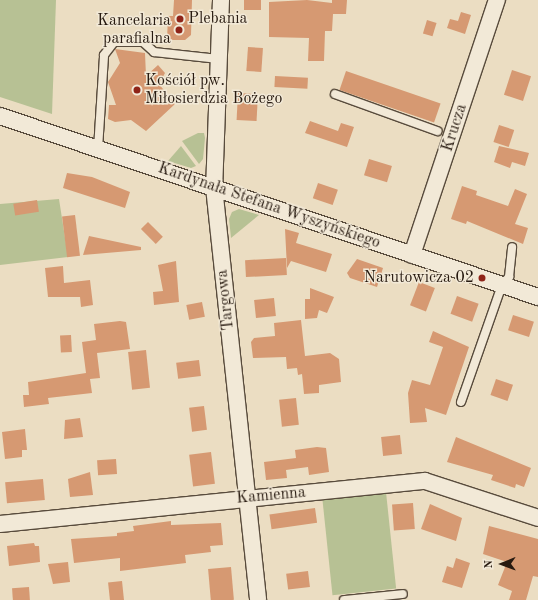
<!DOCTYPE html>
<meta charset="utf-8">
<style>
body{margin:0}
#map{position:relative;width:538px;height:600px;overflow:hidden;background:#ebddc2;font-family:"Old Standard TT",serif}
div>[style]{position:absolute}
.green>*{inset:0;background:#b7c194;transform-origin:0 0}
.building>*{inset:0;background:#d69972;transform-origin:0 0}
.roads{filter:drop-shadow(1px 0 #584b3c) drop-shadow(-1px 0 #584b3c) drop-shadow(0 1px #584b3c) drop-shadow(0 -1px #584b3c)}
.lane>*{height:8px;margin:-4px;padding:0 4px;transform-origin:4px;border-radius:4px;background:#f2e9d7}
.street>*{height:16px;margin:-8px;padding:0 8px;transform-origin:8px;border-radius:8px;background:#f2e9d7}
.dots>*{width:11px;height:11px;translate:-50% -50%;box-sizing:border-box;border:2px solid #f2e9d7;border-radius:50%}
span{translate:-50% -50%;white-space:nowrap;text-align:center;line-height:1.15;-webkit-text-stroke:3px #f2e9d7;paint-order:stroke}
.poi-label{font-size:16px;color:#271a10}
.left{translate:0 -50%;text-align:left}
.right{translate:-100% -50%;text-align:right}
.street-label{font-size:16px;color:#271a10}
.north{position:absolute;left:482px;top:544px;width:40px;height:40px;-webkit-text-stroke:3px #f2e9d7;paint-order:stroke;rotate:269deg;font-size:11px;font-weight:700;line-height:16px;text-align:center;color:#271a10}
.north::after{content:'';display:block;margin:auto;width:14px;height:18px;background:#271a10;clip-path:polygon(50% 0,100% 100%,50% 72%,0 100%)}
</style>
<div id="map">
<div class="green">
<i style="clip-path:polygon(0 0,56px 0,52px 114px,0 97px)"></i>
<i style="clip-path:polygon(198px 133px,204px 133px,205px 138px,203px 159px,199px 164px,182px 141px)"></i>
<i style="clip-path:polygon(181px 146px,196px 166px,191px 168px,168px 161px)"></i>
<i style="clip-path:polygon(59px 199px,68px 257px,0 265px,0 204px)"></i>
<i style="clip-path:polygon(239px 209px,259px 215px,231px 238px,229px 219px,232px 212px)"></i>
<i style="left:386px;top:492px;width:97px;height:64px;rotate:84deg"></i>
</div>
<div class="building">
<i style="clip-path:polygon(174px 0,192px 0,191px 35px,185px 40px,167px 40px,168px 16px,173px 16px)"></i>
<i style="left:244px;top:0;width:17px;height:10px"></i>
<i style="clip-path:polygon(307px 0,332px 3px,332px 0,347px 0,346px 14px,333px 14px,332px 31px,325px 31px,324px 61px,308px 61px,309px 38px,269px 37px,269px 2px)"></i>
<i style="clip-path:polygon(461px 12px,471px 15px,465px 34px,447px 28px,450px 19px,458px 21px)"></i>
<i style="left:427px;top:20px;width:10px;height:14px;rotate:17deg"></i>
<i style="left:248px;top:47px;width:15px;height:24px;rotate:4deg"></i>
<i style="clip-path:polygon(115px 49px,145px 53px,146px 76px,158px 65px,165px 73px,159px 84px,175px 104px,146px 131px,131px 120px,115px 122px,108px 119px,109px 105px,116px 105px,108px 82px,120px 63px)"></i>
<i style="left:512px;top:70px;width:20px;height:26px;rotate:18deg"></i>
<i style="left:346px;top:71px;width:100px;height:20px;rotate:19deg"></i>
<i style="left:275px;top:76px;width:33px;height:11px;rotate:3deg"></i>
<i style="left:238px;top:93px;width:20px;height:27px;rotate:3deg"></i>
<i style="clip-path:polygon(310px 121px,338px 131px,341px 123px,354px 127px,347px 147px,305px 133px)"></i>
<i style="left:499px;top:125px;width:16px;height:18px;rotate:18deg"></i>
<i style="clip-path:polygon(499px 146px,529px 153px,525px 166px,512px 162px,510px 168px,494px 162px)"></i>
<i style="left:369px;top:159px;width:24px;height:17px;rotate:17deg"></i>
<i style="clip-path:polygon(67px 173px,92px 177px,130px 192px,125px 208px,63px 188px)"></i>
<i style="left:318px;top:183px;width:21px;height:16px;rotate:19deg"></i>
<i style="clip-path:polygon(462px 186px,477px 191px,476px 195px,508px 206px,515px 189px,527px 194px,515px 224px,528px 228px,523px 244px,467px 221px,466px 224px,451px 219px)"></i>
<i style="left:37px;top:200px;width:12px;height:24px;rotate:81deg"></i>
<i style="left:75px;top:215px;width:41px;height:13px;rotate:83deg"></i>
<i style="left:148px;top:222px;width:21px;height:10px;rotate:45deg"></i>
<i style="clip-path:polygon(285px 229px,299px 233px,296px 243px,332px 254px,326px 272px,291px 261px,287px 268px)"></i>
<i style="clip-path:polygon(89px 236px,141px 247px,141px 250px,83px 255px)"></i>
<i style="left:286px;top:258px;width:17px;height:41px;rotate:87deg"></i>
<i style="clip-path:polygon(357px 259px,383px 268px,377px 287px,350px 278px,347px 273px)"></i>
<i style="clip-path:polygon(176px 261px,179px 302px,154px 305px,153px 292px,163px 291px,158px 265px)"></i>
<i style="clip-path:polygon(63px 266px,64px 283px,90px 280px,93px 305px,81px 307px,80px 297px,48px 297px,45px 268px)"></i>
<i style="left:419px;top:282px;width:17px;height:25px;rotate:21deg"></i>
<i style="clip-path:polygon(310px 288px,334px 297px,327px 313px,319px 310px,317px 318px,305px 319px,305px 299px,310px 299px)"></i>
<i style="left:457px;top:296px;width:23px;height:19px;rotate:20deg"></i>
<i style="left:274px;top:298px;width:18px;height:20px;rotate:84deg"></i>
<i style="left:202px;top:302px;width:15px;height:16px;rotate:79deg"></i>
<i style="left:513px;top:315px;width:22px;height:16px;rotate:18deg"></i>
<i style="clip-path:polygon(301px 320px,305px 356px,330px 353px,339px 359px,341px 382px,319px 385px,319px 393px,304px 394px,302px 374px,298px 375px,297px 368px,287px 369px,286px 357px,253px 358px,251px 342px,254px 338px,275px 336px,274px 323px)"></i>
<i style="clip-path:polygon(120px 321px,126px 322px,130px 349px,97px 353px,100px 378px,90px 379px,92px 393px,48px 398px,49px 404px,24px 407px,23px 395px,29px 395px,28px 382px,86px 373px,82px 342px,96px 340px,94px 324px)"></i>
<i style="clip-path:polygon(433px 331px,469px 347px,446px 415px,425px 408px,427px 422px,410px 423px,408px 393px,412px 380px,430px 385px,443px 347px,429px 342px)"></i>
<i style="left:71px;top:335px;width:17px;height:11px;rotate:87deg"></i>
<i style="left:146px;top:350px;width:38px;height:18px;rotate:84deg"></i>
<i style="left:199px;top:360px;width:16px;height:23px;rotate:83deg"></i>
<i style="left:496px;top:379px;width:18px;height:17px;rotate:19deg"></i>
<i style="left:296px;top:398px;width:27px;height:17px;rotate:84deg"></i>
<i style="left:204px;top:406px;width:24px;height:15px;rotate:83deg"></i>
<i style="clip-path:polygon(80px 418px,83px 437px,64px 439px,65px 420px)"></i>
<i style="clip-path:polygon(25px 429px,27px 450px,22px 450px,22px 457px,5px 459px,2px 432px)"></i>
<i style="left:400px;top:435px;width:19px;height:19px;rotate:84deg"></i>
<i style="clip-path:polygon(456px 437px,531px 468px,524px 487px,516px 484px,515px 488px,491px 480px,493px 475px,447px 462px)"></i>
<i style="clip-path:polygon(317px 447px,326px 448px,329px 472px,309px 475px,308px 467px,286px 470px,287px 478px,266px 480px,264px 462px,296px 458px,295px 450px)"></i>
<i style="left:211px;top:452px;width:32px;height:22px;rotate:83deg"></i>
<i style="left:116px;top:459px;width:15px;height:19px;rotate:86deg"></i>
<i style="clip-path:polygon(90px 472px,93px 495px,70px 497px,68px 479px)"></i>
<i style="left:43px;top:479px;width:21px;height:38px;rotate:85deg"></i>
<i style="left:413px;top:503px;width:26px;height:21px;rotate:86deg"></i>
<i style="clip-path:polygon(430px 504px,462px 518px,456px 541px,421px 529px)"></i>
<i style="left:315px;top:508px;width:15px;height:46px;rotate:82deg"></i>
<i style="clip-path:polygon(171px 521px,171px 525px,221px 523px,223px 545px,210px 546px,211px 552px,185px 555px,186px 563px,120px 571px,120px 558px,74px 563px,71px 539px,117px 536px,117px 533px,134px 531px,133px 526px)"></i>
<i style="clip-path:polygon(489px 526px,538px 539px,538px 577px,533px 576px,526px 600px,509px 600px,512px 591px,498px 585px,507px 562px,483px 554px)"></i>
<i style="clip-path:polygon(34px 543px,35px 546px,39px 546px,40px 562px,9px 566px,7px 546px)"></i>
<i style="clip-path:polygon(456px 558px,470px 563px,462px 588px,442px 582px,447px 566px,453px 568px)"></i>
<i style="clip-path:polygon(68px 562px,70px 582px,53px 584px,48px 564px)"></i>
<i style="left:231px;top:567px;width:33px;height:23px;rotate:85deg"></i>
<i style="left:308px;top:571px;width:16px;height:22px;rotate:83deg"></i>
<i style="left:122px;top:581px;width:19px;height:14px;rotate:84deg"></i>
<i style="left:29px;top:587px;width:13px;height:17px;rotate:86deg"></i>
</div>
<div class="roads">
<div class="lane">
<i style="left:335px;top:94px;width:109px;rotate:19.9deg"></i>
<i style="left:98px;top:149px;width:94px;rotate:-86.3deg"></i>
<i style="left:104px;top:55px;width:16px;rotate:-52deg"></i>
<i style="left:114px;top:42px;width:29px"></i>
<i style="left:143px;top:42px;width:15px;rotate:42deg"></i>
<i style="left:154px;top:52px;width:65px;rotate:6.1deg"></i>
<i style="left:461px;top:402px;width:124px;rotate:-70.7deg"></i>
<i style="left:502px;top:285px;width:11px;rotate:-49deg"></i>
<i style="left:509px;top:277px;width:30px;rotate:-84deg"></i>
<i style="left:344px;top:600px;width:59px;rotate:-5.8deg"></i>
</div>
<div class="street">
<i style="left:221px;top:0;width:187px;rotate:92.1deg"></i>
<i style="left:214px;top:187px;width:415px;rotate:83.9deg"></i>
<i style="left:0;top:116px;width:568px;rotate:18.59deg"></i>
<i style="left:412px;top:255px;width:269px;rotate:-71.6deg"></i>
<i style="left:0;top:524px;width:427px;rotate:-5.8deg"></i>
<i style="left:425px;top:481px;width:119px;rotate:18.1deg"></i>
</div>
</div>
<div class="dots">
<i style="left:180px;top:19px;background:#8f2418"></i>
<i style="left:179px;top:30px;background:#8f2418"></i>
<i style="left:137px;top:90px;background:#8f2418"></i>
<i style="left:482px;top:278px;background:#8f2418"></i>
</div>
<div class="poi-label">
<span class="left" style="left:188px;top:19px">Plebania</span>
<span class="right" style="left:171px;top:30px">Kancelaria<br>parafialna</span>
<span class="left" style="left:145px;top:90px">Kościół pw.<br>Miłosierdzia Bożego</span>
<span class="right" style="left:474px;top:278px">Narutowicza 02</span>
</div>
<div class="street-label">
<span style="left:455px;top:128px;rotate:-72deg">Krucza</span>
<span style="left:269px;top:206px;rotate:19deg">Kardynała Stefana Wyszyńskiego</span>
<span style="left:226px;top:300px;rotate:-96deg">Targowa</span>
<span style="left:271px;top:496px;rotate:-5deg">Kamienna</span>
</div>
<div class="north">N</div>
</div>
